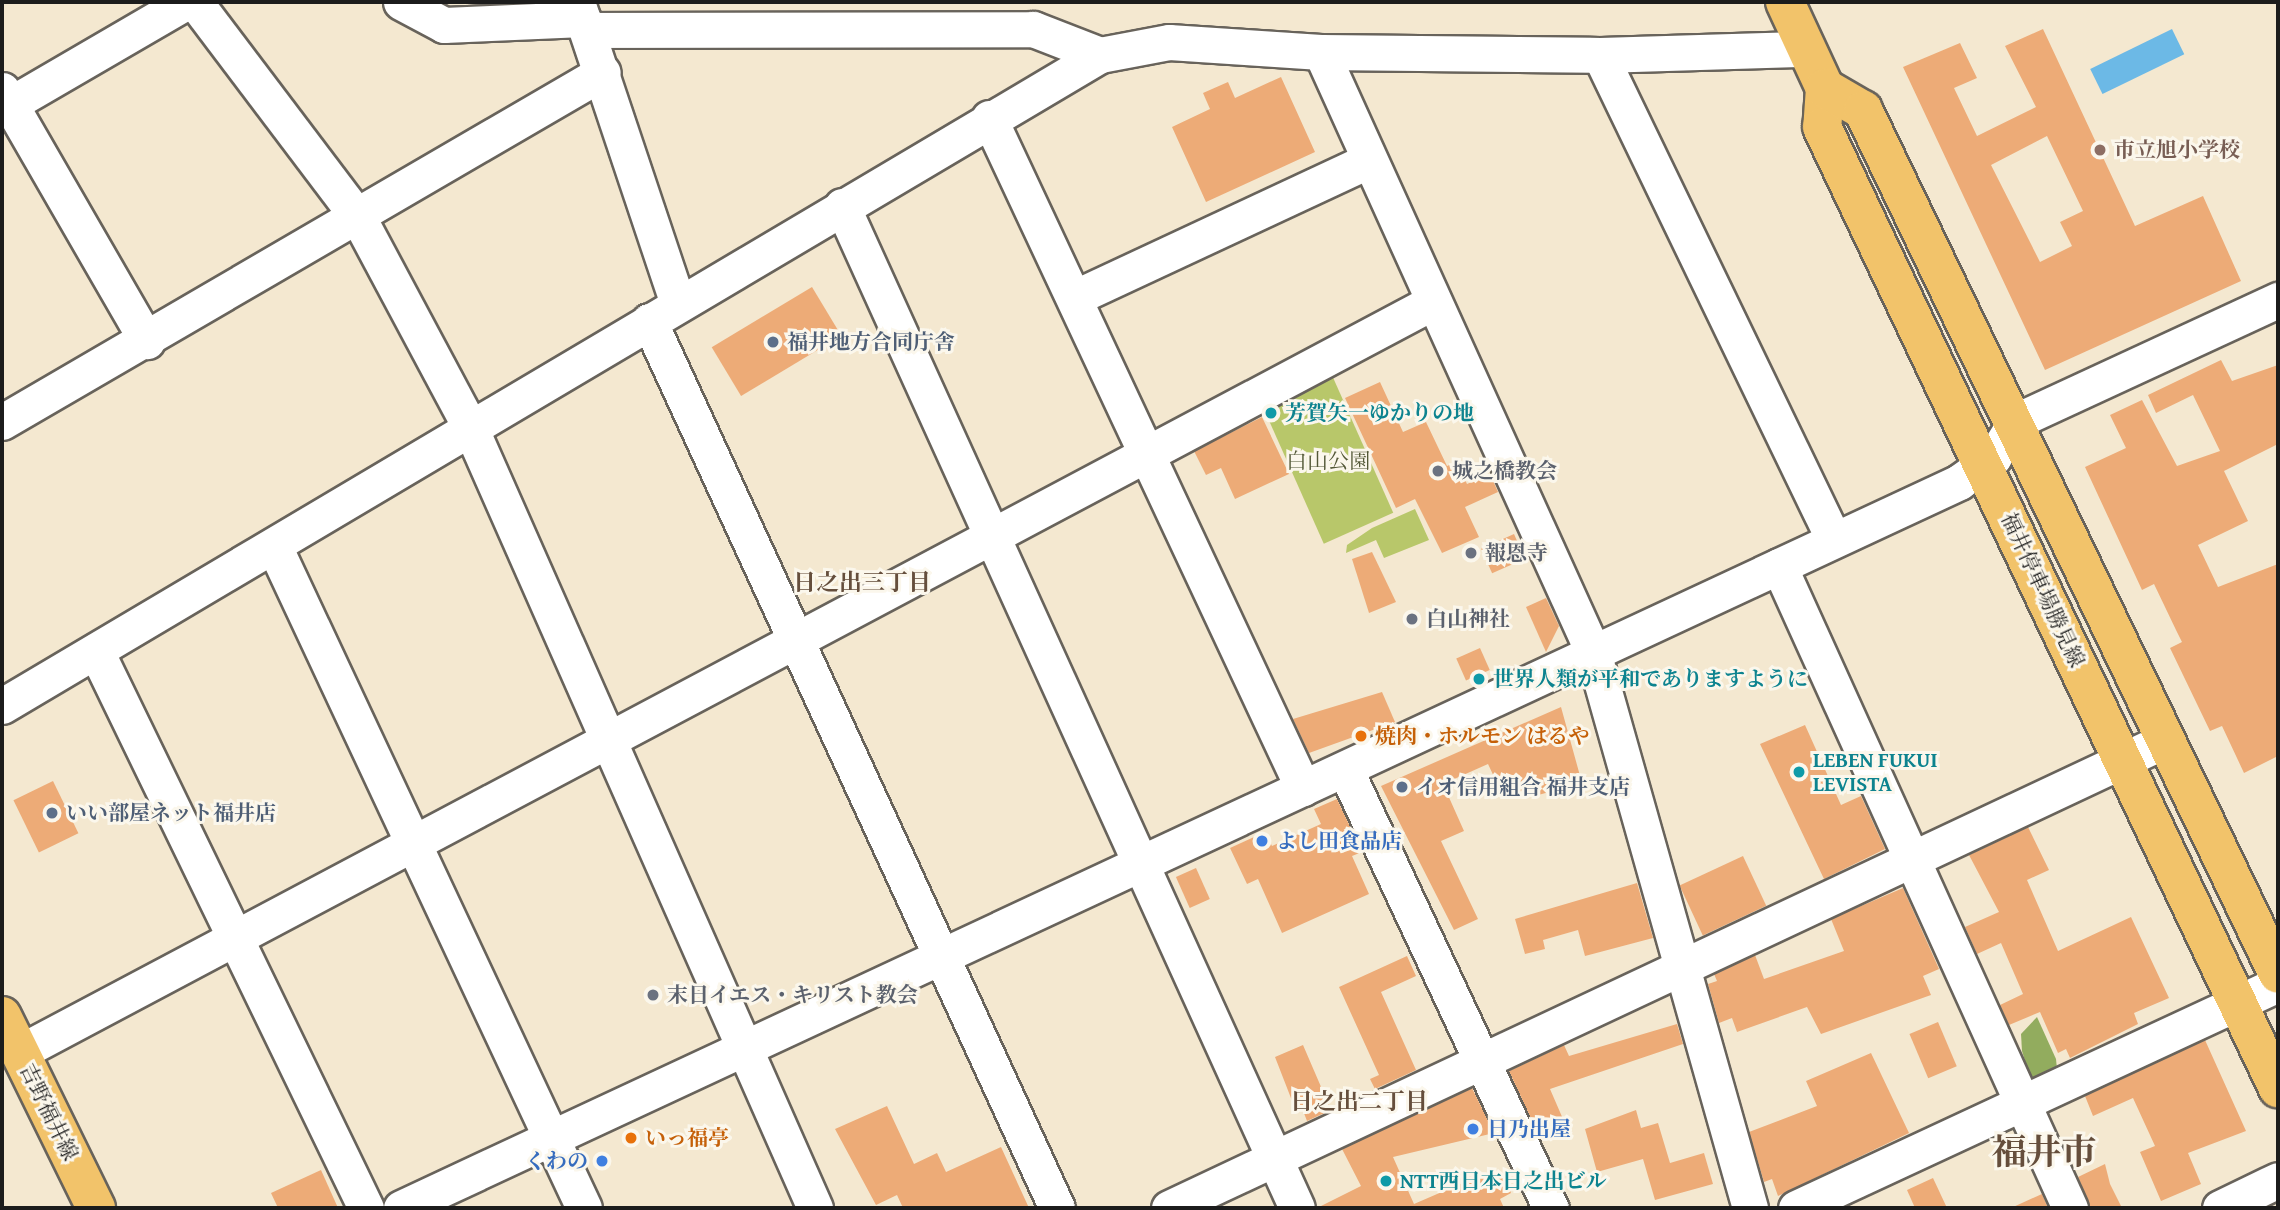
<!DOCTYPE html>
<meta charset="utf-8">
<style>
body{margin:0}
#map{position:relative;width:2280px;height:1210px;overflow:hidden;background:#f4e8d0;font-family:"Gentium Book Plus","Noto Serif JP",serif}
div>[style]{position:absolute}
.green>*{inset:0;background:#b8c76a;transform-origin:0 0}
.forest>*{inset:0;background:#92ac5e}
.water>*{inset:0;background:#6cb9e6;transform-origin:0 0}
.building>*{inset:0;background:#edab77;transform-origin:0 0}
.roads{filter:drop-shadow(2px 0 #68635b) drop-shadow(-2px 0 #68635b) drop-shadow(0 2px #68635b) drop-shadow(0 -2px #68635b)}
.minor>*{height:35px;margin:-17.5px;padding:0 17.5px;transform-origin:17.5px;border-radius:17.5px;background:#fff}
.major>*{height:38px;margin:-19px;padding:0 19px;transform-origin:19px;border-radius:19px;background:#f2c36a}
.dots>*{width:19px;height:19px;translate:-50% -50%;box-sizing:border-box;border:4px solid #fbf7ec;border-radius:50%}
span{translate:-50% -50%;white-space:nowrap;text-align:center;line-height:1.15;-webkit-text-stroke:6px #fbf7ec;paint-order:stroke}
.education-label{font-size:21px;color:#785e54;font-weight:700}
.left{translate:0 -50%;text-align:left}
.service-label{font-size:21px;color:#4e5e75;font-weight:700}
.culture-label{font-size:21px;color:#0d838f;font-weight:700}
.park-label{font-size:21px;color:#535837}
.worship-label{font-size:21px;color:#5b616d;font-weight:700}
.street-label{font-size:21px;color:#1c1c1c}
.food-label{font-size:21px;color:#c56008;font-weight:700}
.shop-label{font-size:21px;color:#366cbe;font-weight:700}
.right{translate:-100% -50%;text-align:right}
.neighbourhood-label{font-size:23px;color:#654e3c;font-weight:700}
.town-label{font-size:35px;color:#654e3c;font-weight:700}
.frame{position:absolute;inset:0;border:4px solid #1c1c1c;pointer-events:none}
</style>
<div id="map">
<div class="green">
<i style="left:1331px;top:373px;width:153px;height:76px;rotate:66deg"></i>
<i style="clip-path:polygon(1415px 509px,1429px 540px,1384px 558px,1376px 540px,1346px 553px,1347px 545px,1372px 528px)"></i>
</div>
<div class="forest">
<i style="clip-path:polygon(2037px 1017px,2056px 1059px,2057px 1069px,2044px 1079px,2030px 1077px,2022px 1051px,2021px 1034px)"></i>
</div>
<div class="water">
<i style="left:2172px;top:29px;width:28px;height:91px;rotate:64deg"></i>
</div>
<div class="building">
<i style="clip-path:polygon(evenodd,2043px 29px,2135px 226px,2203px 196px,2241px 281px,2045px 370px,1903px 67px,1960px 43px,1977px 78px,1954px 88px,1977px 136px,2036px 107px,2005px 46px,2043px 29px,2047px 136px,2083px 211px,2060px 222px,2072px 246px,2040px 262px,1991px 165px,2047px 136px)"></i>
<i style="clip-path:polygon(1281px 77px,1315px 152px,1206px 202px,1172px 127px,1210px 109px,1203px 93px,1228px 82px,1235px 98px)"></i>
<i style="left:812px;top:287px;width:57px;height:117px;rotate:59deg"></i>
<i style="clip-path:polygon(2221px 360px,2232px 381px,2278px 365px,2278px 444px,2224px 471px,2248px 521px,2198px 545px,2218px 587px,2278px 564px,2278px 756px,2244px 773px,2222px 726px,2210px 731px,2170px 648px,2182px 642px,2176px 630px,2154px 584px,2142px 590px,2085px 467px,2126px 448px,2110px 415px,2142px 400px,2177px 466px,2220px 451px,2193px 395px,2156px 413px,2148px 395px)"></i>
<i style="clip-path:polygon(1380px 382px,1403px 432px,1426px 422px,1447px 466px,1457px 462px,1467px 484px,1490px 474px,1498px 492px,1465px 507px,1479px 537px,1442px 553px,1415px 499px,1396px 508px,1345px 398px)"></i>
<i style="clip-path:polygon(1262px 417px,1289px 474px,1235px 499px,1221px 468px,1206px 475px,1194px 451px)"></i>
<i style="left:1514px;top:534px;width:27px;height:36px;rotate:66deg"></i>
<i style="clip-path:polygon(1372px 552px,1396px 602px,1369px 613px,1352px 559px)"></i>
<i style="clip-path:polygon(1546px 598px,1559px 626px,1546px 652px,1526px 607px)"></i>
<i style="left:1480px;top:648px;width:24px;height:26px;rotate:66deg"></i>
<i style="clip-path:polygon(1382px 692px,1395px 722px,1309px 753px,1293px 719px)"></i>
<i style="clip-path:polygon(1561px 707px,1582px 783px,1531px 797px,1529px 788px,1504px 798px,1488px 764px,1443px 784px,1464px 831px,1441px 841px,1478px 919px,1454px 930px,1381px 786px)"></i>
<i style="clip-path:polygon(1805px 725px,1841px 805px,1861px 796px,1885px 849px,1824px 879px,1760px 744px)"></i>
<i style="left:53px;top:781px;width:58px;height:44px;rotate:64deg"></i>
<i style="clip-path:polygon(1337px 799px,1362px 852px,1352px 856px,1369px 894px,1282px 933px,1258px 879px,1247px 884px,1230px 848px,1265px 832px,1272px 846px,1321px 824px,1314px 809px)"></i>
<i style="clip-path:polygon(2028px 827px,2049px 870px,2027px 880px,2058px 951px,2131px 917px,2169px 998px,2134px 1013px,2138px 1024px,2070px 1058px,2066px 1049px,2058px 1053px,2040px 1012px,2009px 1025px,2000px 1005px,2023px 994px,2001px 943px,1977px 954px,1965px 927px,1999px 912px,1969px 855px)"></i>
<i style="left:1743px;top:856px;width:55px;height:70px;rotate:65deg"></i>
<i style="left:1196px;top:868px;width:34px;height:22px;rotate:66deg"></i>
<i style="clip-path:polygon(1637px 883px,1653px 938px,1585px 956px,1578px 930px,1543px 940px,1545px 949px,1525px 954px,1515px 919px)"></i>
<i style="clip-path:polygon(1903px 888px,1939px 969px,1923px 976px,1931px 995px,1821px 1034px,1807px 1007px,1737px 1032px,1732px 1018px,1719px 1023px,1708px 984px,1717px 981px,1714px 974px,1755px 955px,1764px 979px,1844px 951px,1831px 919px)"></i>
<i style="clip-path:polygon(1407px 956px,1416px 976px,1381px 992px,1416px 1070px,1375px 1089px,1370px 1079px,1379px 1075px,1339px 987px)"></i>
<i style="left:1938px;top:1022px;width:48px;height:31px;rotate:67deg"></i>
<i style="clip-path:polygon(1677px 1024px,1683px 1044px,1550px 1089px,1563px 1119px,1534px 1125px,1509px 1071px,1564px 1045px,1569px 1056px)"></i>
<i style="clip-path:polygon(2205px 1040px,2246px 1131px,2188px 1153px,2201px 1184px,2161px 1201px,2140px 1152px,2155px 1146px,2133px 1098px,2093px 1116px,2085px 1096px)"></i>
<i style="clip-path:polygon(1303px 1045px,1331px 1110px,1307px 1121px,1302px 1108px,1296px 1111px,1275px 1057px)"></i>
<i style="clip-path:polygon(1871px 1053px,1909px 1133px,1778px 1196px,1772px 1179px,1764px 1182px,1749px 1132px,1817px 1106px,1806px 1081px)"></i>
<i style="clip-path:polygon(1472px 1088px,1494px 1133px,1393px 1157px,1414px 1204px,1488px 1172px,1491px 1179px,1503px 1174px,1511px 1193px,1500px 1199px,1504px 1208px,1317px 1208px,1361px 1186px,1342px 1149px)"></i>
<i style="clip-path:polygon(887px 1106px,914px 1164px,937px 1153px,946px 1172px,1001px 1147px,1029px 1208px,903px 1208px,897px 1195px,876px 1205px,835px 1129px)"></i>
<i style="clip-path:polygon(1636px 1110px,1641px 1128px,1658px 1123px,1670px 1163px,1704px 1153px,1713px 1184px,1655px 1200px,1643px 1159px,1597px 1172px,1585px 1129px)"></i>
<i style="clip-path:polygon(2105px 1164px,2110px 1184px,2122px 1208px,2090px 1208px,2078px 1177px)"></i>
<i style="clip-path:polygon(321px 1170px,338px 1208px,278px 1208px,271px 1193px)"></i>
<i style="clip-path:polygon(1933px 1178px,1947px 1208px,1915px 1208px,1907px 1190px)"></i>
<i style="clip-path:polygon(2042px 1194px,2048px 1208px,2011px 1208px)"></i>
</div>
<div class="roads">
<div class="minor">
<i style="left:195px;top:2px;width:272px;rotate:52.9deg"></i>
<i style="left:359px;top:219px;width:236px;rotate:61.9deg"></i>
<i style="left:470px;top:427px;width:854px;rotate:66.17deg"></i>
<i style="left:401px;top:2px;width:49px;rotate:28.1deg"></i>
<i style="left:444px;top:25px;width:139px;rotate:-2.5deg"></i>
<i style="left:577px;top:2px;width:318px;rotate:71.5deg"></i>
<i style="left:587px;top:30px;width:446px;rotate:-0.1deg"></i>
<i style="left:1033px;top:29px;width:72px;rotate:21.2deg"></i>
<i style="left:1321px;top:52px;width:659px;rotate:65.61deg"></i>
<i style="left:1593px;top:652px;width:578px;rotate:74.23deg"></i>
<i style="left:1600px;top:55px;width:538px;rotate:64.24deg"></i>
<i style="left:2px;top:90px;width:290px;rotate:60deg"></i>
<i style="left:2px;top:109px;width:213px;rotate:-30.2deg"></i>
<i style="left:989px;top:118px;width:740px;rotate:64.89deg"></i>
<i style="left:842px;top:206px;width:1100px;rotate:65.58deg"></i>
<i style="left:1076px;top:297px;width:321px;rotate:-25deg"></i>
<i style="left:649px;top:321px;width:976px;rotate:65.3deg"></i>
<i style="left:2px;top:422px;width:695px;rotate:-30.21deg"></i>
<i style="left:274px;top:546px;width:731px;rotate:64.91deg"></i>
<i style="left:1779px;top:566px;width:705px;rotate:65.62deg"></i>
<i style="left:96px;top:651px;width:619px;rotate:64.14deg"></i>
<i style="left:2px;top:706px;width:1276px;rotate:-30.66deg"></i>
<i style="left:1100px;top:55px;width:70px;rotate:-10.7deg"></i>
<i style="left:1169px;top:42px;width:152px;rotate:3.8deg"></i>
<i style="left:1321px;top:52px;width:279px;rotate:0.6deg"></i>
<i style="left:1600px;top:55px;width:207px;rotate:-1.7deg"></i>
<i style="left:1345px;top:769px;width:485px;rotate:64.9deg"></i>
<i style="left:20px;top:1052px;width:1600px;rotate:-27.96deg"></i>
<i style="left:401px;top:1208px;width:1719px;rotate:-24.98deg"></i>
<i style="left:1959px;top:482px;width:42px;rotate:-35.2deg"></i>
<i style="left:1993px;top:458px;width:44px;rotate:-58.1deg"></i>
<i style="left:2016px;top:421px;width:289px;rotate:-24.8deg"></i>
<i style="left:1169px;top:1208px;width:1101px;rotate:-25.15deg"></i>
<i style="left:1796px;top:1208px;width:532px;rotate:-24.93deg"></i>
<i style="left:2220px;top:1208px;width:64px;rotate:-25.8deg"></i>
</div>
<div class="major">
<i style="left:1785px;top:2px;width:95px;rotate:65.1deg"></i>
<i style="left:1825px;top:88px;width:39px;rotate:94deg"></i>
<i style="left:1822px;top:127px;width:1064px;rotate:64.62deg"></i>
<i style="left:1825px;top:88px;width:44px;rotate:30.1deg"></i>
<i style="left:1863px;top:110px;width:958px;rotate:64.34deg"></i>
<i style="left:2px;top:1016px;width:214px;rotate:63.9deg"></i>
</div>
</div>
<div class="dots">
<i style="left:2100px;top:150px;background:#8d6e63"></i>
<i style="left:773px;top:342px;background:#5c6f8a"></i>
<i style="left:1271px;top:413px;background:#0f9aa8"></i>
<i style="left:1438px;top:471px;background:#6b7280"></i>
<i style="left:1471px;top:553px;background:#6b7280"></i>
<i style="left:1412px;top:619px;background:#6b7280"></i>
<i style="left:1479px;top:679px;background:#0f9aa8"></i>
<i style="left:1361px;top:736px;background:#e8710a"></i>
<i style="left:1799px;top:772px;background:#0f9aa8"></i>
<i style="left:1402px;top:787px;background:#5c6f8a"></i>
<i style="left:52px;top:813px;background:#5c6f8a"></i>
<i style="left:1262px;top:841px;background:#3f7fe0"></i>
<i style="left:653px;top:995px;background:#6b7280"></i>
<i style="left:1473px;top:1129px;background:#3f7fe0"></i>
<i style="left:631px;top:1138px;background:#e8710a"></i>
<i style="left:602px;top:1161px;background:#3f7fe0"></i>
<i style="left:1386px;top:1181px;background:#0f9aa8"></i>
</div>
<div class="education-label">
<span class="left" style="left:2114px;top:150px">市立旭小学校</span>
</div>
<div class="service-label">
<span class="left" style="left:787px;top:342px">福井地方合同庁舎</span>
<span class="left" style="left:1416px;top:787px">イオ信用組合 福井支店</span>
<span class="left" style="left:66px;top:813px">いい部屋ネット福井店</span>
</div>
<div class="culture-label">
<span class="left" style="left:1285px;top:413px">芳賀矢一ゆかりの地</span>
<span class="left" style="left:1493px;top:679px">世界人類が平和でありますように</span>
<span class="left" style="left:1813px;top:772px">LEBEN FUKUI<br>LEVISTA</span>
<span class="left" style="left:1400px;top:1181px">NTT西日本日之出ビル</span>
</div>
<div class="park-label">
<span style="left:1328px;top:461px">白山公園</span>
</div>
<div class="worship-label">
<span class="left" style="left:1452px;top:471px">城之橋教会</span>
<span class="left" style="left:1485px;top:553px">報恩寺</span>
<span class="left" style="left:1426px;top:619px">白山神社</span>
<span class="left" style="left:667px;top:995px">末日イエス・キリスト教会</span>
</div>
<div class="street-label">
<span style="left:2043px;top:590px;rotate:65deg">福井停車場勝見線</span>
<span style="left:49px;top:1112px;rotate:64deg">吉野福井線</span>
</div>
<div class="food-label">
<span class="left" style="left:1375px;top:736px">焼肉・ホルモン はるや</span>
<span class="left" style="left:645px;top:1138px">いっ福亭</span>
</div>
<div class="shop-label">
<span class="left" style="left:1276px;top:841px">よし田食品店</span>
<span class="left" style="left:1487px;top:1129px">日乃出屋</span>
<span class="right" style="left:588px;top:1161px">くわの</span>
</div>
<div class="neighbourhood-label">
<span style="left:862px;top:582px">日之出三丁目</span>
<span style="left:1359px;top:1101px">日之出二丁目</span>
</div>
<div class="town-label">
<span style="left:2044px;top:1152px">福井市</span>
</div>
<div class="frame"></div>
</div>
